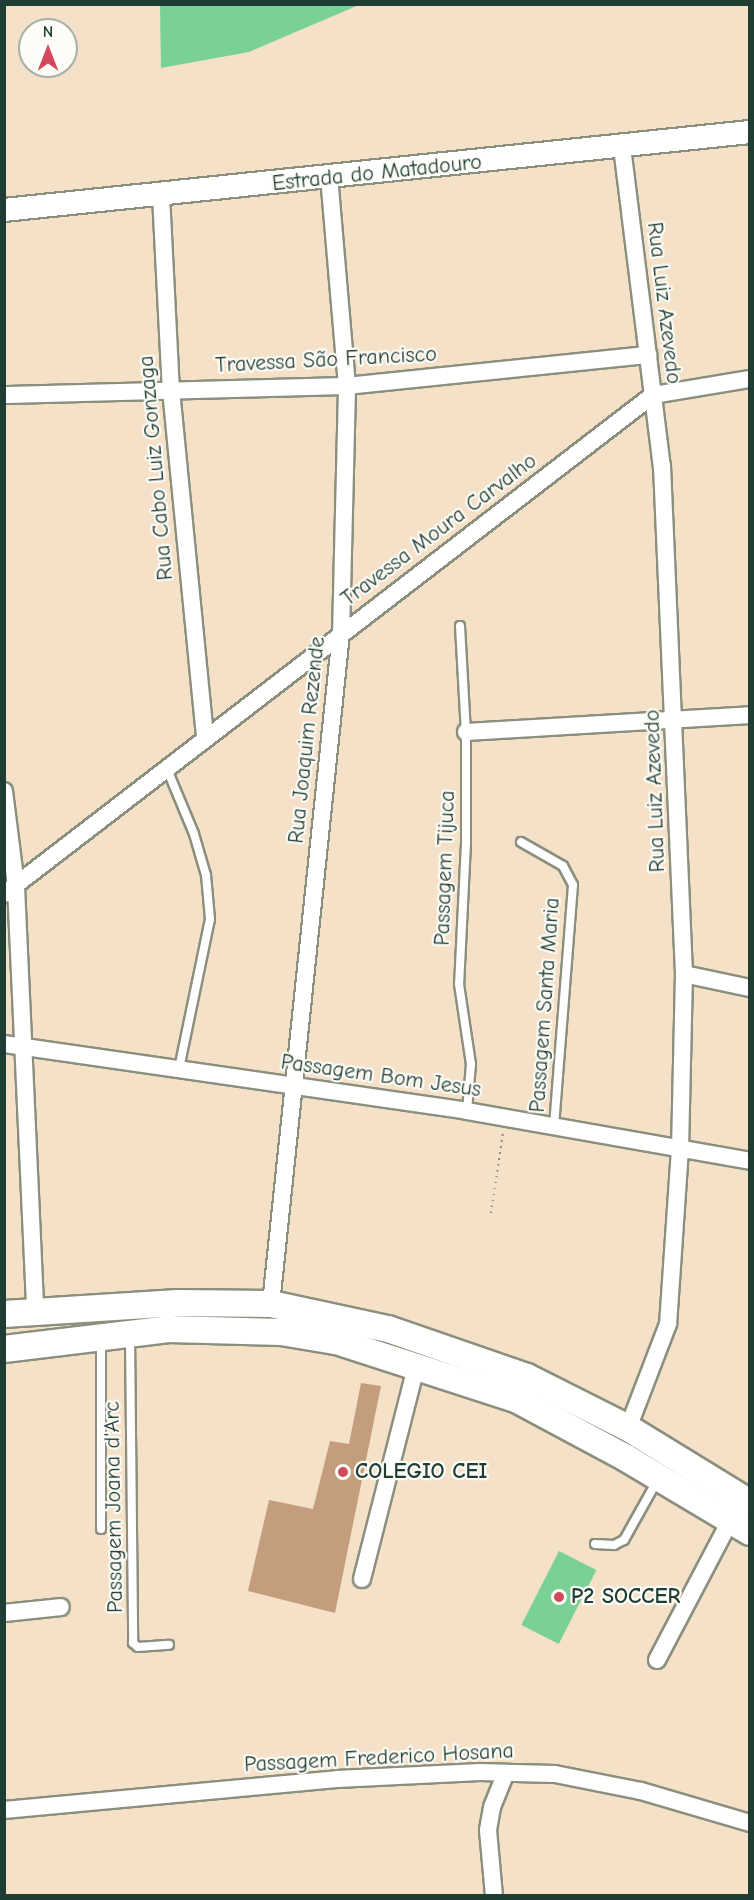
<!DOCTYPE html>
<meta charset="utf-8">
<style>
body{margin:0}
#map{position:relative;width:754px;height:1900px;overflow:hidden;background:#f4e1c7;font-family:"Comic Neue",sans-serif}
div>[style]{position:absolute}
.green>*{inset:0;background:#7ad196;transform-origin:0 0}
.building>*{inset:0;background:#c49e7c}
.path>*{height:2px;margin-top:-1px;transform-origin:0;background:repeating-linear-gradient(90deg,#8a8f7e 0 1.5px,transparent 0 6px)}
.roads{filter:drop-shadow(2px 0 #8a8f7e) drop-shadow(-2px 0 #8a8f7e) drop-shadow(0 2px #8a8f7e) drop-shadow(0 -2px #8a8f7e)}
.service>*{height:8px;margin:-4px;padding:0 4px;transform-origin:4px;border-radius:4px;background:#fff}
.minor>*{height:16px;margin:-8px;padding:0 8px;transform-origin:8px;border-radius:8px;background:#fff}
.secondary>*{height:22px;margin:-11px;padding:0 11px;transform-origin:11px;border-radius:11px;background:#fff}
.primary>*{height:26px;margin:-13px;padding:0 13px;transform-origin:13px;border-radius:13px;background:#fff}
.dots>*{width:16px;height:16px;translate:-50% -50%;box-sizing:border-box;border:3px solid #fdfcf7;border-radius:50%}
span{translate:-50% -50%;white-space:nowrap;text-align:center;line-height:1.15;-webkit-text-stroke:4.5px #fdfcf7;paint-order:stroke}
.street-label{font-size:22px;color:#1f3d34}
.poi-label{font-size:22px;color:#1f3d34;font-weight:700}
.left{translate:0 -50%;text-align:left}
.frame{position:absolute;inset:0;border:6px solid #1f3d34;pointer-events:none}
.north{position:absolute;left:18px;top:18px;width:60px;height:60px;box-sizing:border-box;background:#fdfcf7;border:2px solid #a4b0a9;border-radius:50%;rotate:0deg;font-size:16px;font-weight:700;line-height:24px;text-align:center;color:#1f3d34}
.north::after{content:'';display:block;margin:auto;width:21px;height:27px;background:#d1495b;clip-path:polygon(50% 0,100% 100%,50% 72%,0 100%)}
</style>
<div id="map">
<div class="green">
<i style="clip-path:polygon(160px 5px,160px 4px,359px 5px,249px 52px,161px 68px)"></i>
<i style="left:559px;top:1551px;width:42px;height:83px;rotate:27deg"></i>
</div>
<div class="building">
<i style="clip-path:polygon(361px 1383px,381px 1386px,335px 1613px,248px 1591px,269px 1500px,313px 1509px,330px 1441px,349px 1444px)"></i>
</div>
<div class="path">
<i style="left:491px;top:1213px;width:81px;rotate:-81.5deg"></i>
</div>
<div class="roads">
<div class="service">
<i style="left:460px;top:626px;width:106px;rotate:86.8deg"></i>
<i style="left:466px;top:732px;width:111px;rotate:90deg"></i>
<i style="left:466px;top:843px;width:141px;rotate:92.8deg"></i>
<i style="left:459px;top:984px;width:81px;rotate:81.5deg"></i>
<i style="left:471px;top:1064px;width:47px;rotate:94.9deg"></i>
<i style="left:167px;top:769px;width:70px;rotate:67.4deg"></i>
<i style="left:194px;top:834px;width:43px;rotate:73.7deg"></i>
<i style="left:206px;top:875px;width:44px;rotate:84.8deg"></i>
<i style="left:210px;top:919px;width:153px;rotate:101.7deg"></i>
<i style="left:521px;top:842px;width:48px;rotate:29.7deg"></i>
<i style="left:563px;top:866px;width:21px;rotate:62deg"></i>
<i style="left:573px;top:885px;width:242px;rotate:94.5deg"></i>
<i style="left:130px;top:1336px;width:307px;rotate:89.4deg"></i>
<i style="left:133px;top:1643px;width:6px;rotate:39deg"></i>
<i style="left:138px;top:1647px;width:31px;rotate:-4deg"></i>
<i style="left:101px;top:1529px;width:188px;rotate:-90deg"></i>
<i style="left:595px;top:1544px;width:19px;rotate:3deg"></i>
<i style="left:614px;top:1545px;width:11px;rotate:-27deg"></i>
<i style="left:624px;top:1540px;width:68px;rotate:-60.8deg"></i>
</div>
<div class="minor">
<i style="left:622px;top:147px;width:321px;rotate:82.9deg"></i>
<i style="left:662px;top:466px;width:508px;rotate:87.52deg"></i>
<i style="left:684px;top:974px;width:175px;rotate:91.3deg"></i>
<i style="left:680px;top:1149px;width:175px;rotate:93.9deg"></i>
<i style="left:668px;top:1324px;width:111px;rotate:111deg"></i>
<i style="left:161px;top:195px;width:195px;rotate:87.1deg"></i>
<i style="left:171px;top:390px;width:349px;rotate:84.4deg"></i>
<i style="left:4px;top:395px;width:343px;rotate:-1.5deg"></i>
<i style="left:347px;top:386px;width:303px;rotate:-5.9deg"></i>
<i style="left:466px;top:732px;width:285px;rotate:-3.4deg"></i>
<i style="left:4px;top:791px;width:96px;rotate:82.8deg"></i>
<i style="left:16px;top:886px;width:424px;rotate:87.4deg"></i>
<i style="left:4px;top:894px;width:819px;rotate:-37.56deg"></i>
<i style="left:653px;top:395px;width:98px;rotate:-9.4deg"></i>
<i style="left:684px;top:974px;width:67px;rotate:12deg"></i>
<i style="left:4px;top:1044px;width:468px;rotate:8.2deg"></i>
<i style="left:467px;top:1111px;width:287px;rotate:10deg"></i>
<i style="left:271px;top:1304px;width:674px;rotate:-84.04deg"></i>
<i style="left:341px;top:634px;width:248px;rotate:-88.6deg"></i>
<i style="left:347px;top:386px;width:209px;rotate:-94.9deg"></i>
<i style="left:362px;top:1579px;width:222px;rotate:-75.7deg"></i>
<i style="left:4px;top:1613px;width:57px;rotate:-6deg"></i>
<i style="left:657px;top:1660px;width:157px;rotate:-62.3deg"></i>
<i style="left:4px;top:1810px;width:334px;rotate:-5.3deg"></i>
<i style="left:337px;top:1779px;width:143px;rotate:-2.8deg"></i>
<i style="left:480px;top:1772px;width:75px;rotate:1.5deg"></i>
<i style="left:555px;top:1774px;width:88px;rotate:11.2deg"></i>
<i style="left:641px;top:1791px;width:114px;rotate:16.4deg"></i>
<i style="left:494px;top:1896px;width:66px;rotate:-95.2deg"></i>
<i style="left:488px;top:1830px;width:23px;rotate:-80deg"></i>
<i style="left:492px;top:1807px;width:37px;rotate:-68deg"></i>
</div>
<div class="secondary">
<i style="left:4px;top:210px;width:750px;rotate:-5.97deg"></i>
</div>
<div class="primary">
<i style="left:4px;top:1314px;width:174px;rotate:-3.6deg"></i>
<i style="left:178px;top:1303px;width:93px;rotate:0.6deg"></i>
<i style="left:271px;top:1304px;width:120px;rotate:12.1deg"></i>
<i style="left:388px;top:1329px;width:147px;rotate:19.1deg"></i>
<i style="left:527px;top:1377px;width:113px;rotate:26.8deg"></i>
<i style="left:628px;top:1428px;width:143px;rotate:31.6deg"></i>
<i style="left:4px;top:1349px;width:166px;rotate:-6.9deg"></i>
<i style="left:169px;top:1329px;width:112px;rotate:1.5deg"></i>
<i style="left:281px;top:1332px;width:56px;rotate:9.3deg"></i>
<i style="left:336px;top:1341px;width:189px;rotate:17.9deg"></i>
<i style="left:516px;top:1399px;width:125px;rotate:28.2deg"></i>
<i style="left:626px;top:1458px;width:144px;rotate:30.8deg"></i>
</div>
</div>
<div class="dots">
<i style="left:343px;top:1472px;background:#d1495b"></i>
<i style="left:559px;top:1597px;background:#d1495b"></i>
</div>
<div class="street-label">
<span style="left:377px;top:173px;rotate:-6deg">Estrada do Matadouro</span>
<span style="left:664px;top:303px;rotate:83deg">Rua Luiz Azevedo</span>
<span style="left:326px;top:360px;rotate:-3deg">Travessa São Francisco</span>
<span style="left:156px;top:468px;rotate:-95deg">Rua Cabo Luiz Gonzaga</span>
<span style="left:439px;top:530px;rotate:-37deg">Travessa Moura Carvalho</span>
<span style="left:307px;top:740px;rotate:-84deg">Rua Joaquim Rezende</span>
<span style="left:655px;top:791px;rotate:-92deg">Rua Luiz Azevedo</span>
<span style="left:445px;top:868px;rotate:-88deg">Passagem Tijuca</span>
<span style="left:545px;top:1005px;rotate:-86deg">Passagem Santa Maria</span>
<span style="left:381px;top:1076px;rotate:8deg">Passagem Bom Jesus</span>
<span style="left:114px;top:1507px;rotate:-91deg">Passagem Joana d'Arc</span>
<span style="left:379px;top:1758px;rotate:-3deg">Passagem Frederico Hosana</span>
</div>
<div class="poi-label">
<span class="left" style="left:355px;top:1472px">COLEGIO CEI</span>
<span class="left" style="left:571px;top:1597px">P2 SOCCER</span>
</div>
<div class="frame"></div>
<div class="north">N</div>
</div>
